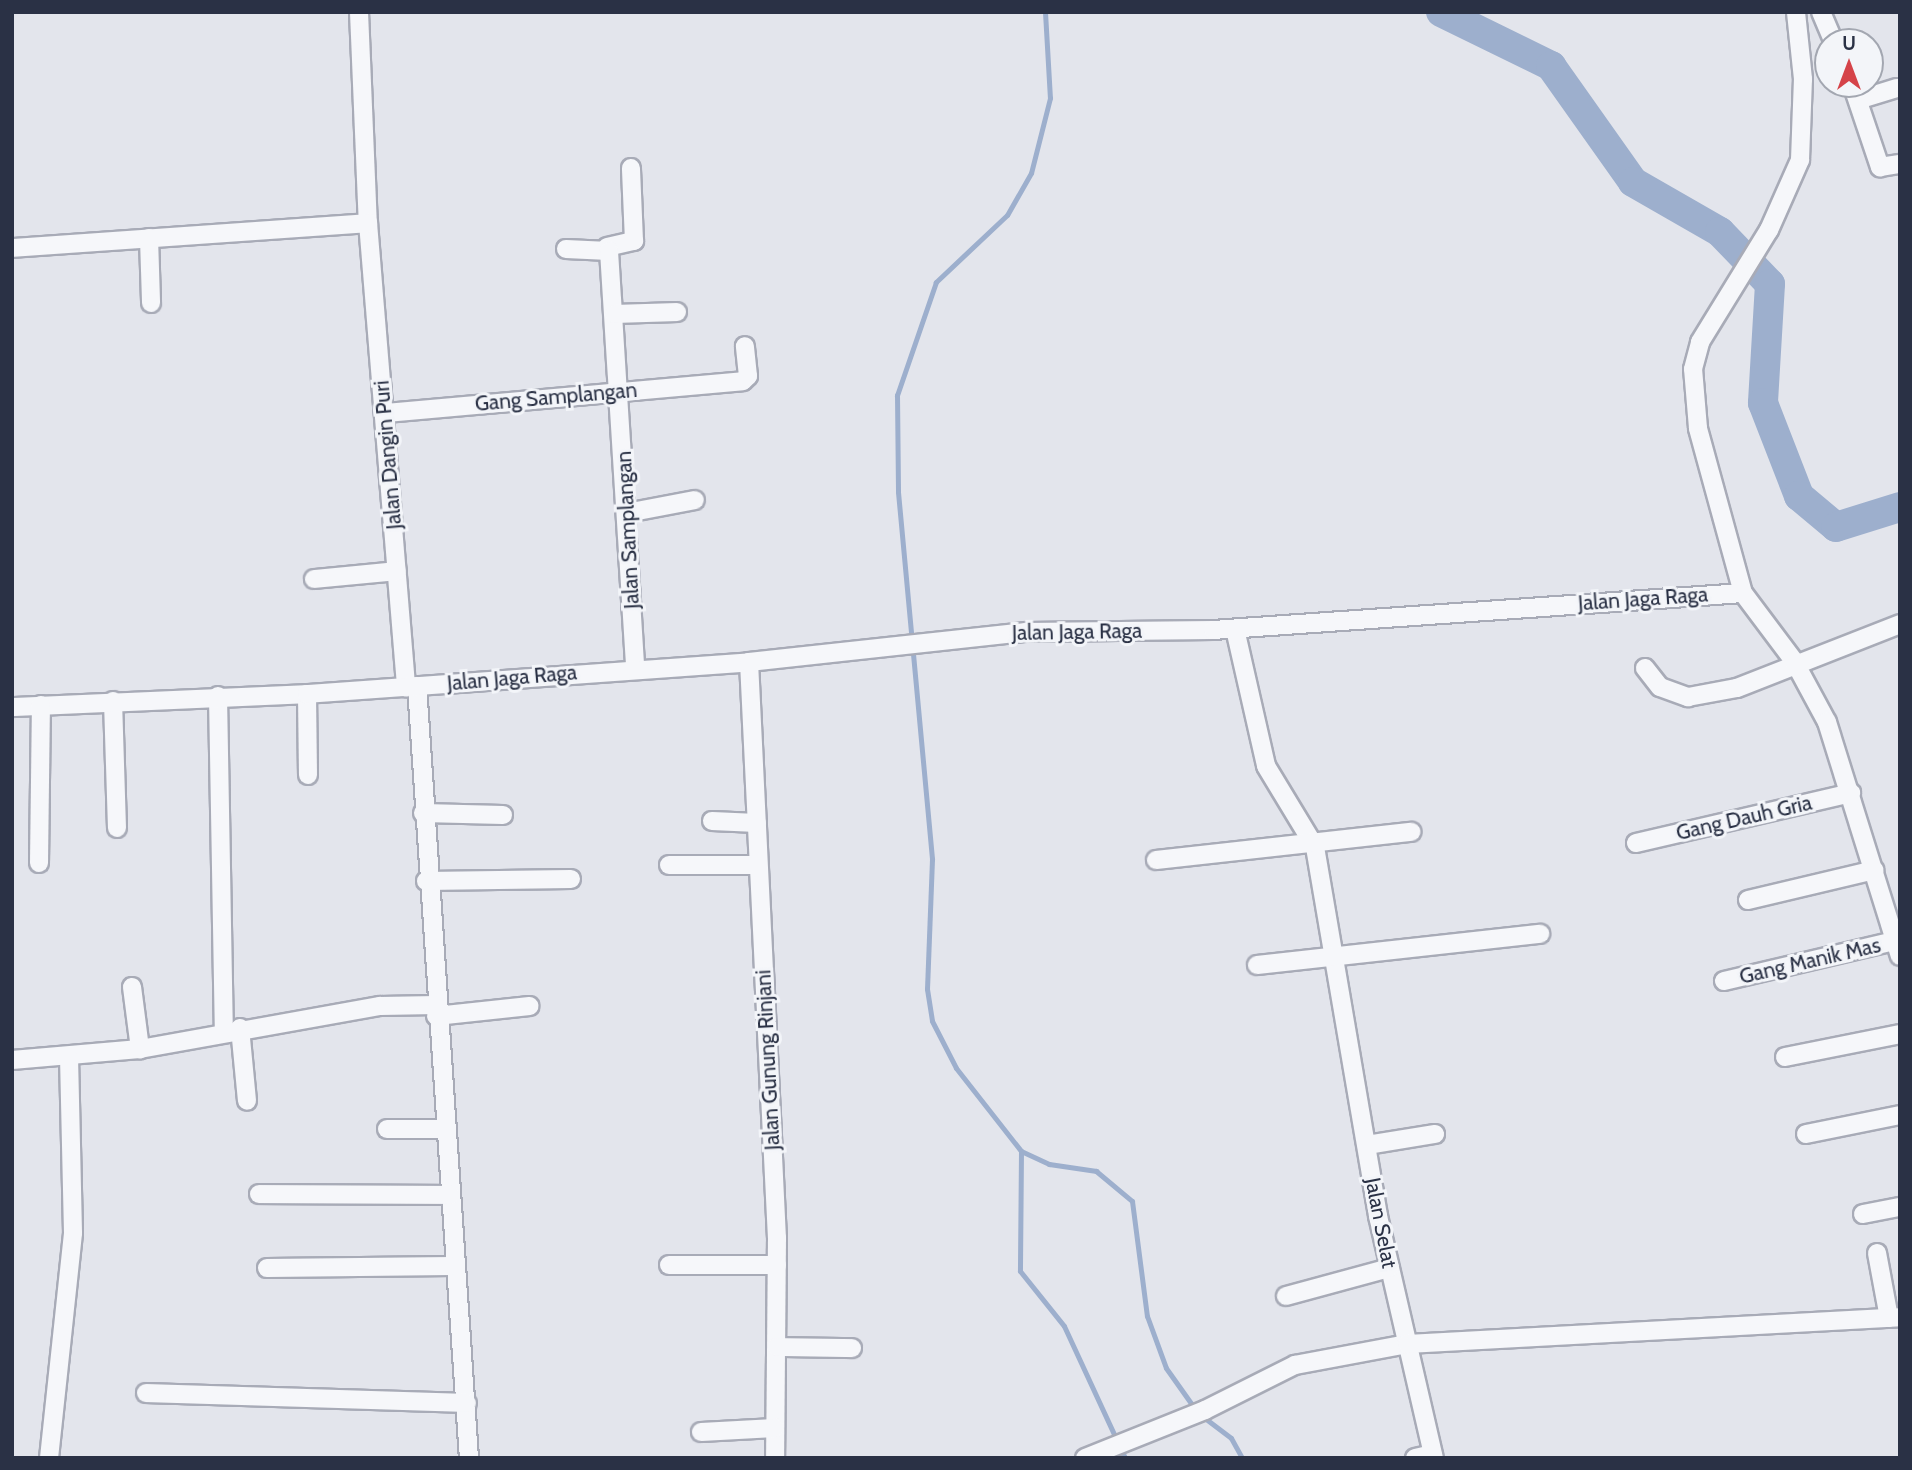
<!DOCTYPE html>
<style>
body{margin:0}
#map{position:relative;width:1912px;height:1470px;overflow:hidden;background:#e3e5ec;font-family:Cabin,sans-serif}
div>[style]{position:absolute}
.stream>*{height:5px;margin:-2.5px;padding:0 2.5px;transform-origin:2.5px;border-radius:2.5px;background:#9dafcd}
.river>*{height:30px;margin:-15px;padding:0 15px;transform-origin:15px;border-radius:15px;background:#9dafcd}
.roads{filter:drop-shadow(2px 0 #a8abb7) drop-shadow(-2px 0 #a8abb7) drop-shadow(0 2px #a8abb7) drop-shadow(0 -2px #a8abb7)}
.minor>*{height:18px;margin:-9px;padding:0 9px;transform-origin:9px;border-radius:9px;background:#f6f7fa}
span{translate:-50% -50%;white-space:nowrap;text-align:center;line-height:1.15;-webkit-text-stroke:6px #f3f5f9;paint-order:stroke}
.street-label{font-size:21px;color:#2a3145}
.frame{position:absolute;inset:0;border:14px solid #2a3145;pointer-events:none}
.north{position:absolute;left:1814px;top:28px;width:70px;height:70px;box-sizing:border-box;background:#f3f5f9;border:2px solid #a3a7b1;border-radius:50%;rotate:0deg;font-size:19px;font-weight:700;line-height:28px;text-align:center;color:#2a3145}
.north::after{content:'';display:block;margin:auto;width:24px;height:32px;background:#d54349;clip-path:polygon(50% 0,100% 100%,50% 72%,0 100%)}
</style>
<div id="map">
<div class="stream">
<i style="left:1045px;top:12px;width:86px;rotate:86.7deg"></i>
<i style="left:1050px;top:98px;width:77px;rotate:104.2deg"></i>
<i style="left:1031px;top:173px;width:48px;rotate:119.7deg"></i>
<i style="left:1007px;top:215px;width:98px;rotate:136.7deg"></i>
<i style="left:936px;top:282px;width:120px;rotate:109deg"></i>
<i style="left:897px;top:395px;width:97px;rotate:89.4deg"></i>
<i style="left:898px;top:492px;width:369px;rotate:84.7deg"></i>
<i style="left:932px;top:859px;width:130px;rotate:92.2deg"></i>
<i style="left:927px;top:989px;width:32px;rotate:81deg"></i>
<i style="left:932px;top:1021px;width:53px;rotate:62.9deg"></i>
<i style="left:956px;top:1068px;width:105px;rotate:51.9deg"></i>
<i style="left:1021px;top:1151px;width:31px;rotate:25deg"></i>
<i style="left:1049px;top:1164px;width:48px;rotate:8.5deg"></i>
<i style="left:1096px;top:1171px;width:47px;rotate:39.8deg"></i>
<i style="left:1132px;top:1201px;width:116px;rotate:82.6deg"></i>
<i style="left:1147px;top:1316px;width:55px;rotate:69.9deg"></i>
<i style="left:1166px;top:1368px;width:50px;rotate:54.7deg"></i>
<i style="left:1021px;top:1151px;width:120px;rotate:90.5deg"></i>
<i style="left:1020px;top:1271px;width:70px;rotate:51.3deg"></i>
<i style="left:1064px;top:1326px;width:145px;rotate:65.2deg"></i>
<i style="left:1202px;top:1416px;width:36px;rotate:37deg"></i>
<i style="left:1231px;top:1438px;width:23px;rotate:61deg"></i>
</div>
<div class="river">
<i style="left:1441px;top:12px;width:123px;rotate:26.1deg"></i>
<i style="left:1551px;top:66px;width:142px;rotate:54.7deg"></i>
<i style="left:1633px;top:182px;width:100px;rotate:29.9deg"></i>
<i style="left:1720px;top:232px;width:72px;rotate:46.1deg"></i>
<i style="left:1770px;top:284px;width:119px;rotate:93.4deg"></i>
<i style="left:1763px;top:403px;width:100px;rotate:68.8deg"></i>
<i style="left:1799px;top:496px;width:48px;rotate:40deg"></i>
<i style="left:1836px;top:527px;width:67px;rotate:-17.4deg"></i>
</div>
<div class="roads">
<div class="minor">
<i style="left:359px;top:12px;width:211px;rotate:87.6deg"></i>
<i style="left:368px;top:223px;width:466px;rotate:85.3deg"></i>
<i style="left:1821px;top:12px;width:33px;rotate:67deg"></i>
<i style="left:1852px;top:84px;width:88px;rotate:71.4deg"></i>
<i style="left:1880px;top:167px;width:20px;rotate:-9deg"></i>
<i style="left:1858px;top:100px;width:41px;rotate:-17.1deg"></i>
<i style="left:149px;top:238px;width:65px;rotate:88.2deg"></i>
<i style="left:607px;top:247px;width:28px;rotate:-13deg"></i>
<i style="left:634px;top:241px;width:73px;rotate:-92.4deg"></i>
<i style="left:12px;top:248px;width:357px;rotate:-4deg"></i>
<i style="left:566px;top:249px;width:43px;rotate:2.7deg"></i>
<i style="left:609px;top:251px;width:419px;rotate:86.4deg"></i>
<i style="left:615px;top:314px;width:62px;rotate:-1.8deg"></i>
<i style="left:386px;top:413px;width:358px;rotate:-5.1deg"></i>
<i style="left:743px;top:381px;width:7px;rotate:-45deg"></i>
<i style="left:748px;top:376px;width:30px;rotate:-96deg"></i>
<i style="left:627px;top:513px;width:69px;rotate:-10.8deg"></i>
<i style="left:314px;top:579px;width:83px;rotate:-5.5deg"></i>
<i style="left:1743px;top:593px;width:171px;rotate:-105.3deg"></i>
<i style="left:1698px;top:428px;width:59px;rotate:-94.8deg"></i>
<i style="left:1693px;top:369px;width:28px;rotate:-75deg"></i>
<i style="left:1700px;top:342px;width:132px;rotate:-58.4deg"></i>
<i style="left:1769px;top:230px;width:77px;rotate:-66.1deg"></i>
<i style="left:1800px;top:160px;width:81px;rotate:-87.9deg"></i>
<i style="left:1803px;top:79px;width:67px;rotate:-96deg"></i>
<i style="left:1235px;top:629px;width:140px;rotate:77.2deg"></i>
<i style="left:1266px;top:766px;width:95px;rotate:58.8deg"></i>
<i style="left:1315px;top:847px;width:374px;rotate:80.3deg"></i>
<i style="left:1378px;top:1216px;width:248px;rotate:77deg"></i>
<i style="left:749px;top:662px;width:577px;rotate:87.22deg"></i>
<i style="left:777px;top:1238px;width:220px;rotate:90.5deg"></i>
<i style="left:1645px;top:668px;width:24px;rotate:52deg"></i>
<i style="left:1660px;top:687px;width:30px;rotate:20deg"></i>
<i style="left:1688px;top:697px;width:50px;rotate:-10.4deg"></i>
<i style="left:1737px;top:688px;width:175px;rotate:-21.4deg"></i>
<i style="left:417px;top:686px;width:774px;rotate:86.15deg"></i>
<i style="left:307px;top:694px;width:81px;rotate:89.3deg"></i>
<i style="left:218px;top:696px;width:334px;rotate:89deg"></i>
<i style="left:113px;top:701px;width:127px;rotate:88.2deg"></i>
<i style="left:12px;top:707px;width:295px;rotate:-2.5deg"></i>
<i style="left:307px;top:694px;width:443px;rotate:-4.1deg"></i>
<i style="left:749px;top:662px;width:279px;rotate:-6.2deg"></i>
<i style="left:1026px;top:632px;width:187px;rotate:-0.6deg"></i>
<i style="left:1213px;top:630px;width:531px;rotate:-3.99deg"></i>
<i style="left:1743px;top:593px;width:85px;rotate:53.1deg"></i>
<i style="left:1794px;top:661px;width:69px;rotate:61.6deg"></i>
<i style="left:1827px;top:722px;width:245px;rotate:72.7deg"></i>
<i style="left:423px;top:813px;width:80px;rotate:1.4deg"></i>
<i style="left:712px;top:821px;width:45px;rotate:2.5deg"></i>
<i style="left:1636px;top:843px;width:221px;rotate:-13.1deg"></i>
<i style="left:1156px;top:860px;width:257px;rotate:-6.3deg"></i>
<i style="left:39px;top:863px;width:158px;rotate:-89.3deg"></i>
<i style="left:669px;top:865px;width:88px"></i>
<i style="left:426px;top:881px;width:145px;rotate:-0.8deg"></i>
<i style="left:1748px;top:900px;width:130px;rotate:-13.3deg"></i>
<i style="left:1257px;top:965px;width:285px;rotate:-6.3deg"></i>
<i style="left:1724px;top:981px;width:176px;rotate:-13.2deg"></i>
<i style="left:132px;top:987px;width:63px;rotate:82.6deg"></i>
<i style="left:436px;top:1016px;width:94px;rotate:-6.1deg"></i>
<i style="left:240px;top:1028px;width:73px;rotate:84.5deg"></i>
<i style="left:1785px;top:1057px;width:117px;rotate:-11.3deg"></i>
<i style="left:12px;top:1060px;width:128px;rotate:-4.9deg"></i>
<i style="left:140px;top:1049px;width:244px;rotate:-10.2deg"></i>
<i style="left:380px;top:1006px;width:56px;rotate:-1deg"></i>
<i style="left:387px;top:1129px;width:58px"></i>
<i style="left:1806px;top:1134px;width:96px;rotate:-11.4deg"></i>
<i style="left:1367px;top:1145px;width:69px;rotate:-9.2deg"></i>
<i style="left:259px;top:1194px;width:191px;rotate:0.3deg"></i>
<i style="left:1863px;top:1214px;width:38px;rotate:-11deg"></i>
<i style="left:1877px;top:1253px;width:66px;rotate:79.5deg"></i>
<i style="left:669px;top:1265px;width:108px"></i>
<i style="left:267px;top:1268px;width:185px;rotate:-0.6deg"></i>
<i style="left:1286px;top:1296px;width:107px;rotate:-15.2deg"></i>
<i style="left:777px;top:1347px;width:75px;rotate:0.8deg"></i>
<i style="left:146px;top:1393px;width:321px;rotate:1.8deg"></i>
<i style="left:701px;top:1432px;width:74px;rotate:-3.1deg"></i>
<i style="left:49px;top:1458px;width:226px;rotate:-83.9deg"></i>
<i style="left:73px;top:1233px;width:175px;rotate:-91.3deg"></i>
<i style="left:1085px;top:1458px;width:129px;rotate:-21.8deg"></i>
<i style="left:1205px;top:1410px;width:101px;rotate:-26.6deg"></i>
<i style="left:1295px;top:1365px;width:114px;rotate:-10.6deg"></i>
<i style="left:1407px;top:1344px;width:494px;rotate:-3.1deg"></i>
<i style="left:1415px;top:1458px;width:18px;rotate:-13deg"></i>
</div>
</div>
<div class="street-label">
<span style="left:556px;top:397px;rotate:-5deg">Gang Samplangan</span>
<span style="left:388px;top:455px;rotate:-95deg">Jalan Dangin Puri</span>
<span style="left:628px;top:530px;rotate:-93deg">Jalan Samplangan</span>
<span style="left:1643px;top:599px;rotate:-4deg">Jalan Jaga Raga</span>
<span style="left:1077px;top:632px;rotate:-1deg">Jalan Jaga Raga</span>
<span style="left:512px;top:678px;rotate:-5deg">Jalan Jaga Raga</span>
<span style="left:1744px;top:818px;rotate:-13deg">Gang Dauh Gria</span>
<span style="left:1810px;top:961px;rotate:-13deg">Gang Manik Mas</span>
<span style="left:768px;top:1060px;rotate:-93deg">Jalan Gunung Rinjani</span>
<span style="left:1381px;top:1223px;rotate:79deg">Jalan Selat</span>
</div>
<div class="frame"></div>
<div class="north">U</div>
</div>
